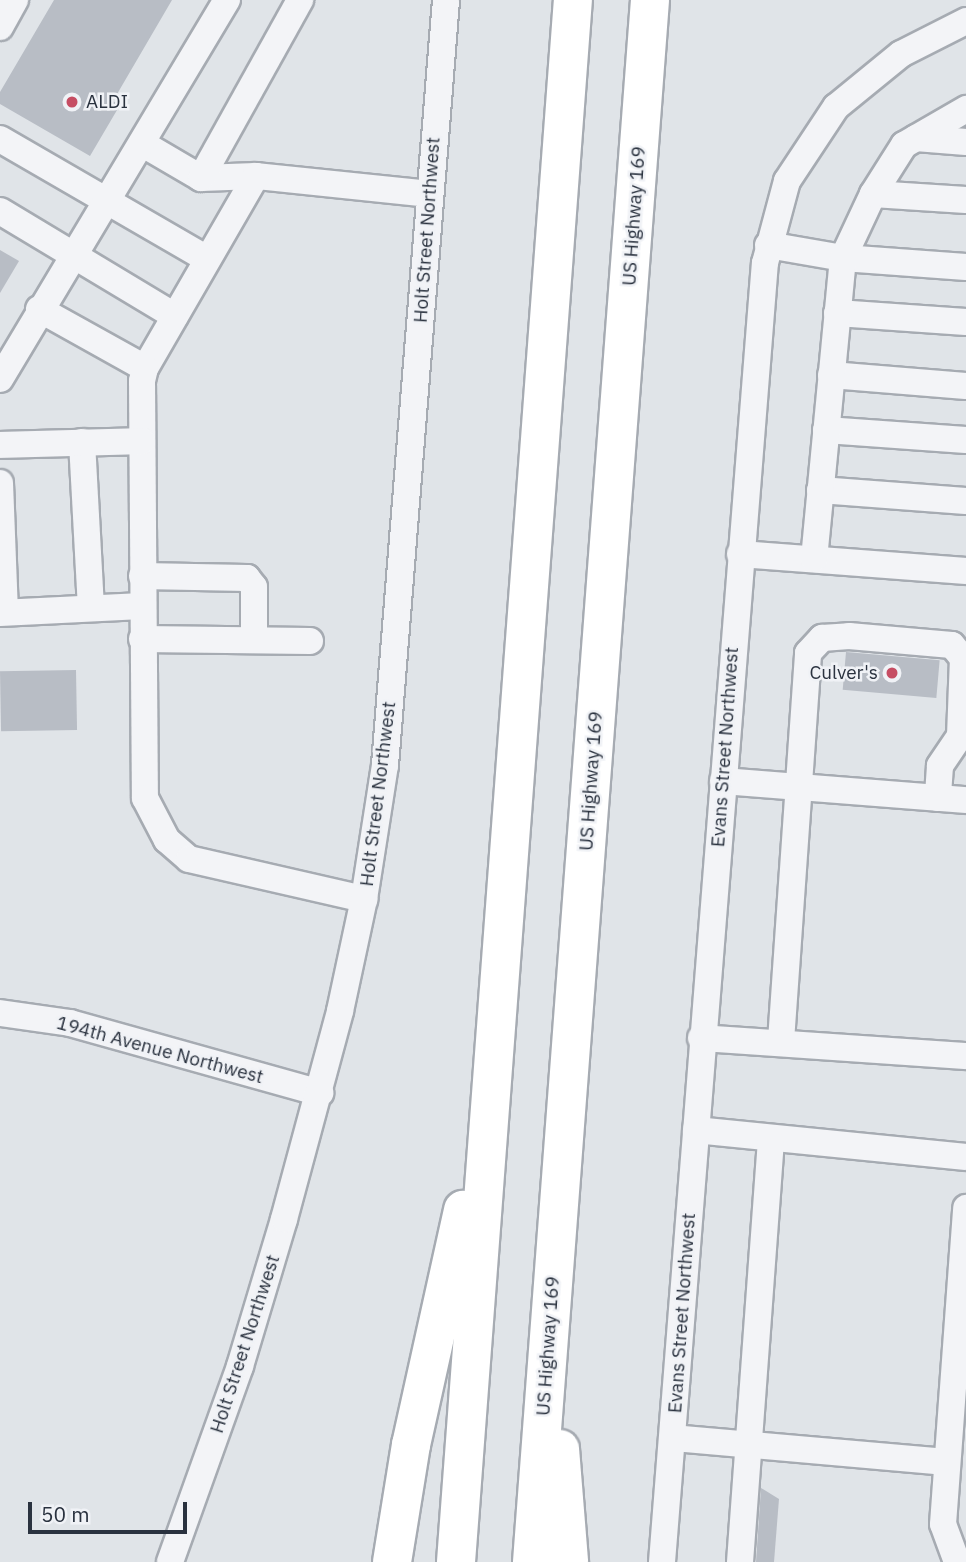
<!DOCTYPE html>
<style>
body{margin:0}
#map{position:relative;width:966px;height:1562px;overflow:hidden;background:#e0e4e8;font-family:"IBM Plex Sans",sans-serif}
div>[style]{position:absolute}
.building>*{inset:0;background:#b8bdc5;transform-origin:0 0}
.roads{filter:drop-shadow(2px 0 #a6abb2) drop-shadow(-2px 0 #a6abb2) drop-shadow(0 2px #a6abb2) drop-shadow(0 -2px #a6abb2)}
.minor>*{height:26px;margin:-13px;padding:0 13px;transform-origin:13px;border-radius:13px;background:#f3f4f7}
.highway>*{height:38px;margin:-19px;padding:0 19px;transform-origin:19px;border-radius:19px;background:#fff}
.dots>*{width:19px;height:19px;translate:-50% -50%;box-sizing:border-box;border:4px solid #f0f2f6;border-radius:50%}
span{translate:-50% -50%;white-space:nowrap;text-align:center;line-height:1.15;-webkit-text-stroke:5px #f0f2f6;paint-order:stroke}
.poi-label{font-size:19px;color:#2a323f}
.left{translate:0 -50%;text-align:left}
.right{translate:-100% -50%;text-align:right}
.street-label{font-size:19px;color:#2a323f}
.scale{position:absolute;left:28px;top:1502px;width:159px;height:32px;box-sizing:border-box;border:4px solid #2a323f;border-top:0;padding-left:9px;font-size:21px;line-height:24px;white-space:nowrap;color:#2a323f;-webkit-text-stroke:5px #f0f2f6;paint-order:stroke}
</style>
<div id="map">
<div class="building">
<i style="clip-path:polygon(54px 0,172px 0,113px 101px,120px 105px,90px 156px,0 104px,0 92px)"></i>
<i style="clip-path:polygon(0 250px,19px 261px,0 293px)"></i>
<i style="left:846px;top:652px;width:94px;height:38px;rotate:5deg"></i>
<i style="left:76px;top:670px;width:60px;height:76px;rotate:89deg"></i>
<i style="clip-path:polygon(761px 1488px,779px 1499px,774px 1562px,756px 1562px)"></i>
</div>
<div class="roads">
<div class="minor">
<i style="left:0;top:27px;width:31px;rotate:-61deg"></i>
<i style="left:916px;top:138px;width:50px;rotate:4.6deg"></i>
<i style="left:0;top:139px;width:239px;rotate:30.1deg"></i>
<i style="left:143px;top:144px;width:67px;rotate:30.4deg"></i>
<i style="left:201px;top:178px;width:55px;rotate:-2.1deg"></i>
<i style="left:256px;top:176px;width:174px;rotate:5.9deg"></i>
<i style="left:256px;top:176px;width:222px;rotate:120deg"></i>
<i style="left:145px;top:368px;width:13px;rotate:103deg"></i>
<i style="left:142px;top:381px;width:417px;rotate:89.6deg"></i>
<i style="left:145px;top:798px;width:47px;rotate:62.4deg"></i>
<i style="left:167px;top:840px;width:29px;rotate:41deg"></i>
<i style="left:189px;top:859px;width:180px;rotate:12.9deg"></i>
<i style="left:201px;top:178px;width:204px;rotate:-60.9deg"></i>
<i style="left:873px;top:194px;width:93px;rotate:3.7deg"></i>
<i style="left:0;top:211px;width:204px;rotate:31deg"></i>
<i style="left:768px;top:245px;width:76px;rotate:9.8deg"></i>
<i style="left:843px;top:258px;width:123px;rotate:4.2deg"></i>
<i style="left:39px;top:309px;width:121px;rotate:29.1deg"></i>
<i style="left:837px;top:313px;width:129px;rotate:4deg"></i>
<i style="left:831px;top:375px;width:135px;rotate:4.7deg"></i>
<i style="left:0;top:379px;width:442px;rotate:-59.1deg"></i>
<i style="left:826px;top:430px;width:140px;rotate:4.1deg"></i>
<i style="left:82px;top:442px;width:166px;rotate:86.9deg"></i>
<i style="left:0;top:445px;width:142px;rotate:-1.6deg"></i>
<i style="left:0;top:483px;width:129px;rotate:87.8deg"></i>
<i style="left:820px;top:490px;width:146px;rotate:4.3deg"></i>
<i style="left:740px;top:554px;width:227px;rotate:4.3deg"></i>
<i style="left:814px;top:559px;width:302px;rotate:-84.5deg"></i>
<i style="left:843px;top:258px;width:71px;rotate:-64.9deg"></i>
<i style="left:873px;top:194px;width:58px;rotate:-57.7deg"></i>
<i style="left:904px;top:145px;width:72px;rotate:-30.1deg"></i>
<i style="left:142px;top:576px;width:105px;rotate:1.1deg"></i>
<i style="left:247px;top:578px;width:11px;rotate:52deg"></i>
<i style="left:254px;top:587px;width:53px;rotate:90deg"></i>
<i style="left:0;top:613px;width:142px;rotate:-2.8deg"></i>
<i style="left:142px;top:639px;width:168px;rotate:0.7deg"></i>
<i style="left:723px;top:781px;width:244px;rotate:4.5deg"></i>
<i style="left:0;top:1013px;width:71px;rotate:8.1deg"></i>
<i style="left:70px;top:1023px;width:260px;rotate:15.6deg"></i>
<i style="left:701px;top:1038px;width:266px;rotate:3.9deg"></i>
<i style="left:781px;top:1041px;width:389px;rotate:-86deg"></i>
<i style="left:808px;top:653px;width:21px;rotate:-47deg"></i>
<i style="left:822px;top:638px;width:27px;rotate:-4deg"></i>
<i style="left:849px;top:636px;width:103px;rotate:5deg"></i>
<i style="left:952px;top:645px;width:17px;rotate:50deg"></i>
<i style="left:963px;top:658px;width:78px;rotate:92.2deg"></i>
<i style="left:960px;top:736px;width:36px;rotate:124deg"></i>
<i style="left:940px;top:766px;width:32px;rotate:94deg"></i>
<i style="left:696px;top:1130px;width:271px;rotate:5.7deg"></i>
<i style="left:673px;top:1438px;width:273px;rotate:5deg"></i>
<i style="left:170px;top:1562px;width:208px;rotate:-70.3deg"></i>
<i style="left:240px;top:1366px;width:153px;rotate:-73.3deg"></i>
<i style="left:284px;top:1219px;width:215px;rotate:-74.9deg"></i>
<i style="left:340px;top:1011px;width:115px;rotate:-77.9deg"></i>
<i style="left:364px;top:899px;width:136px;rotate:-81.1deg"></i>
<i style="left:385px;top:765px;width:767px;rotate:-85.44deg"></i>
<i style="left:662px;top:1562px;width:1303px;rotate:-85.47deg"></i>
<i style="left:765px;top:263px;width:85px;rotate:-75deg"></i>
<i style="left:787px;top:181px;width:89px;rotate:-56.5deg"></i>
<i style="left:836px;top:107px;width:84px;rotate:-39.2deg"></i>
<i style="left:901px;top:54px;width:73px;rotate:-26.9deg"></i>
<i style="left:740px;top:1562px;width:422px;rotate:-85.8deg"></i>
<i style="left:957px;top:1562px;width:40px;rotate:-110.2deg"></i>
<i style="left:943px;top:1524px;width:317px;rotate:-85.8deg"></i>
</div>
<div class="highway">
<i style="left:560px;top:1449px;width:113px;rotate:85.4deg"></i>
<i style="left:392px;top:1562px;width:119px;rotate:-80.8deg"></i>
<i style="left:411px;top:1445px;width:241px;rotate:-77.5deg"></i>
<i style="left:456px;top:1562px;width:1566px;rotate:-85.72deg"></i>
<i style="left:532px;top:1562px;width:1566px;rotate:-85.68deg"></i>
</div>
</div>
<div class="dots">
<i style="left:72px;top:102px;background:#c64d63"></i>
<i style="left:892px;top:673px;background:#c64d63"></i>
</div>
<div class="poi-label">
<span class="left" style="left:86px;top:102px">ALDI</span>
<span class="right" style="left:878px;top:673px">Culver's</span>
</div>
<div class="street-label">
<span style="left:634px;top:216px;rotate:-86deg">US Highway 169</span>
<span style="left:427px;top:230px;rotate:-86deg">Holt Street Northwest</span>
<span style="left:725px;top:747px;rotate:-86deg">Evans Street Northwest</span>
<span style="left:591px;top:781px;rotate:-86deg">US Highway 169</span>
<span style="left:378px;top:794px;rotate:-83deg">Holt Street Northwest</span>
<span style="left:160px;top:1050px;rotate:15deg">194th Avenue Northwest</span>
<span style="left:682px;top:1313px;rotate:-86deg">Evans Street Northwest</span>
<span style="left:245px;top:1344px;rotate:-72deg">Holt Street Northwest</span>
<span style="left:548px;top:1346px;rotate:-86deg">US Highway 169</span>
</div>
<div class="scale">50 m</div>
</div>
